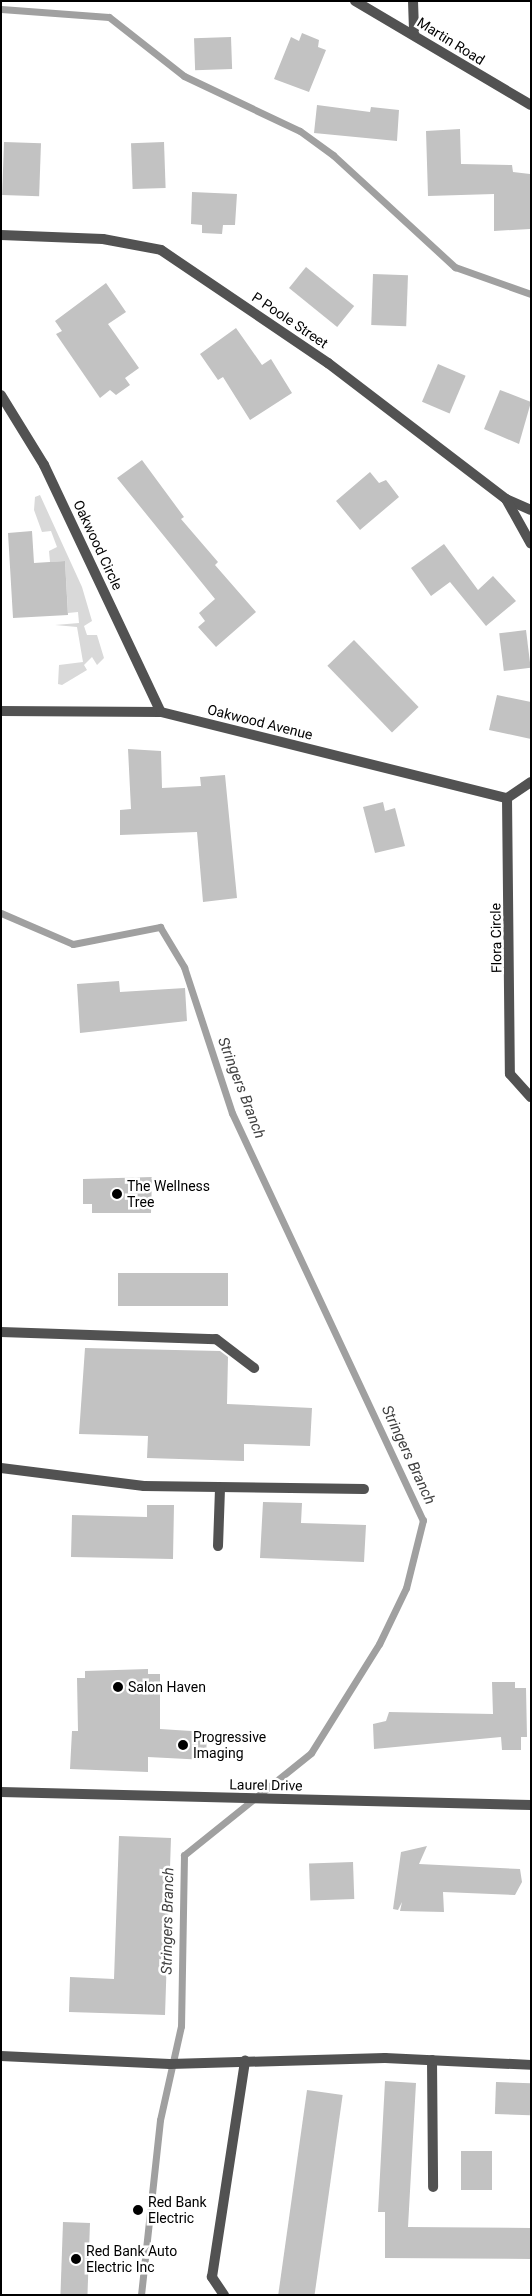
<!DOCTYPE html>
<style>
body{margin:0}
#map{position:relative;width:532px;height:2296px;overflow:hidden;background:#fff;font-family:Roboto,sans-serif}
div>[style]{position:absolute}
.green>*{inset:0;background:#d9d9d9}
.stream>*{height:7px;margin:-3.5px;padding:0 3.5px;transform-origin:3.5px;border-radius:3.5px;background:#a0a0a0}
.building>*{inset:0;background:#c2c2c2;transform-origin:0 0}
.lane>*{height:10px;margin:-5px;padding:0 5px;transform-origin:5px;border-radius:5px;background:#525252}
.street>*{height:10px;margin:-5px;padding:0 5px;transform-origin:5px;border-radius:5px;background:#525252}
.dots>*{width:14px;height:14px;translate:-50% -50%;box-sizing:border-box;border:2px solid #fff;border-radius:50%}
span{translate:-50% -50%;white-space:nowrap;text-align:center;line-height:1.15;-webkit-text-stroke:5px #fff;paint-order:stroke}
.street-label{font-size:14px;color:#000}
.poi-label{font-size:14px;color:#000}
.left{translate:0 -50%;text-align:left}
.water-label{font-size:15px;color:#414141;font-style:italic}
.frame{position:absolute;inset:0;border:2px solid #000;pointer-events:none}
</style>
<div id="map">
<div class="green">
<i style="clip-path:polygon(40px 495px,82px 587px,92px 621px,84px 626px,87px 635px,97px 635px,104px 658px,97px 665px,92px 657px,84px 665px,87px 670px,62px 685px,58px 684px,59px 665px,83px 662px,77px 627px,55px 625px,79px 623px,78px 612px,68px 613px,65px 561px,50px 562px,49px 551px,57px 547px,51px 531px,42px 532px,34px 510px,35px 497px)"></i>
</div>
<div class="stream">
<i style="left:1px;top:9px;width:108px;rotate:4.2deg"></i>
<i style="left:109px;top:17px;width:95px;rotate:38.2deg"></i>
<i style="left:184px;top:76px;width:128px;rotate:25.4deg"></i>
<i style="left:300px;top:131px;width:41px;rotate:36deg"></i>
<i style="left:333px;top:155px;width:166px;rotate:42.6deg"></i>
<i style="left:455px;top:267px;width:81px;rotate:19.6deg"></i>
<i style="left:1px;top:913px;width:78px;rotate:23.3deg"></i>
<i style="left:73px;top:944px;width:89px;rotate:-11.1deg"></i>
<i style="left:160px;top:927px;width:47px;rotate:59deg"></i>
<i style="left:184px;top:967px;width:154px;rotate:71.8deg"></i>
<i style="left:232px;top:1113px;width:450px;rotate:64.9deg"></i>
<i style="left:423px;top:1520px;width:70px;rotate:104deg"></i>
<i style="left:406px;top:1588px;width:62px;rotate:115.7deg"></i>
<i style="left:379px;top:1644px;width:128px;rotate:122deg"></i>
<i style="left:311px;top:1753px;width:163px;rotate:141.2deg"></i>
<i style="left:184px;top:1855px;width:171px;rotate:91deg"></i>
<i style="left:181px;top:2026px;width:96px;rotate:102.6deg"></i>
<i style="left:160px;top:2120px;width:176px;rotate:96.2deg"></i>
</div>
<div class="building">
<i style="clip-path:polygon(302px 33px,319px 40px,318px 47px,326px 50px,309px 92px,274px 79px,291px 37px,299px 41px)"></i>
<i style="left:231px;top:37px;width:32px;height:37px;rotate:88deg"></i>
<i style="clip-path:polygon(317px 105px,370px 112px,371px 107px,399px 110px,397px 141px,314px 133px)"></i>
<i style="clip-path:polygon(460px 129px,461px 164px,512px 165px,513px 172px,530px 174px,530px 229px,494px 231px,494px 194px,428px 196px,426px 131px)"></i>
<i style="left:4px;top:142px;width:37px;height:53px;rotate:2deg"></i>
<i style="left:164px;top:142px;width:46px;height:33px;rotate:88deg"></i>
<i style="clip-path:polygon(192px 192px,237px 194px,235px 225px,223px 225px,222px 234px,202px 233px,202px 225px,191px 224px)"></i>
<i style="left:306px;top:267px;width:62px;height:27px;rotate:39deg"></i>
<i style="left:373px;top:274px;width:35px;height:51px;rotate:2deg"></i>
<i style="clip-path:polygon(106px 283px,126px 312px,108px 324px,139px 368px,125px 378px,130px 385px,116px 395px,110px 390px,100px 398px,56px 334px,62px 331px,55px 321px)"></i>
<i style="clip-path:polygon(236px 328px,262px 365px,271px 359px,292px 393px,250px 420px,223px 377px,218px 380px,200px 354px)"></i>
<i style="left:438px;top:364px;width:30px;height:41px;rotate:23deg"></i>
<i style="clip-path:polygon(500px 390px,531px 402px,519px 444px,484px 429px)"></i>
<i style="clip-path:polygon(142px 460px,184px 517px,181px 519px,218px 562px,215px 565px,256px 612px,216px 647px,198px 627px,205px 621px,199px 613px,215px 599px,117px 478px)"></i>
<i style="clip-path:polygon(370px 472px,379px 483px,386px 480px,399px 497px,360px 530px,336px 501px)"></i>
<i style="clip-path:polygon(32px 531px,34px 563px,65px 561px,68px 615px,13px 618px,8px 533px)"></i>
<i style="clip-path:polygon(444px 544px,478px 590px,493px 576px,516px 601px,486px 626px,450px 582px,431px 596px,411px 568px)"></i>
<i style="left:526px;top:630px;width:38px;height:27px;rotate:83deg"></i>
<i style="left:354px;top:640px;width:93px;height:37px;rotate:46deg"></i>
<i style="clip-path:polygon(497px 695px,531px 702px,531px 739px,489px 730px)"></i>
<i style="clip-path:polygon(128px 749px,161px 751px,162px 788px,201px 786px,200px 777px,225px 775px,237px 898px,203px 902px,197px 832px,120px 835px,120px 810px,131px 809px)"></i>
<i style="clip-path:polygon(383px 802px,385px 811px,395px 808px,405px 846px,375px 853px,363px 807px)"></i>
<i style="clip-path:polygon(119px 981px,120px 992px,185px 988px,187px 1021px,80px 1033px,77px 984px)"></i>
<i style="clip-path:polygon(152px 1177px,151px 1213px,92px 1213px,92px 1204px,83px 1204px,83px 1179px)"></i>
<i style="left:118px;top:1273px;width:110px;height:33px"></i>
<i style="clip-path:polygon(85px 1348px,220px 1351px,228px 1357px,227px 1404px,312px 1408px,310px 1446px,244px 1444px,244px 1461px,147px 1458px,148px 1436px,79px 1434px)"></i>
<i style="clip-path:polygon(263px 1502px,302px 1503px,301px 1523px,366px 1525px,364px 1562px,260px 1558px)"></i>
<i style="clip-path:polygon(147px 1505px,174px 1505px,173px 1559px,71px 1557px,72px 1515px,147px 1517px)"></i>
<i style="clip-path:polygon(148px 1669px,148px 1674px,160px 1674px,160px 1729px,207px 1732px,206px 1760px,148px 1757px,148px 1772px,70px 1769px,72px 1731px,78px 1731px,77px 1678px,85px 1678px,85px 1671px)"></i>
<i style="clip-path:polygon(492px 1682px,515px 1682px,515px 1688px,526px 1688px,527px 1737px,521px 1737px,521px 1750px,502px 1750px,501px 1737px,374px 1749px,373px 1724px,386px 1721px,389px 1712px,493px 1714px)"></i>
<i style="clip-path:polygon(119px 1836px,171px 1838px,165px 2015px,69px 2012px,70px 1977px,114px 1979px)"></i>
<i style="clip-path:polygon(427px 1846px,419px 1864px,520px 1869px,522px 1882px,515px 1895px,443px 1892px,444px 1912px,400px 1911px,402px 1902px,398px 1910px,393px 1909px,401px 1852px)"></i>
<i style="left:353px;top:1862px;width:37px;height:44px;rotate:88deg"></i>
<i style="clip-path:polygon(385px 2081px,416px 2083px,408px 2227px,531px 2228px,531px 2259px,385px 2258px,385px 2212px,378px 2212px)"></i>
<i style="left:496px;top:2082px;width:35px;height:32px;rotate:2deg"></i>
<i style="left:307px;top:2090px;width:36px;height:207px;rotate:8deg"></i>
<i style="left:461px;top:2151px;width:31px;height:39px"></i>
<i style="left:63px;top:2222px;width:27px;height:73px;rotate:2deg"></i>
</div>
<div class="lane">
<i style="left:1px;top:1332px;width:215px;rotate:1.9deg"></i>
<i style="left:216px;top:1339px;width:48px;rotate:37.3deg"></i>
<i style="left:1px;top:1468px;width:144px;rotate:7.2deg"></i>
<i style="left:144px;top:1486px;width:220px;rotate:0.8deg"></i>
<i style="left:218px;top:1546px;width:57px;rotate:-88deg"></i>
<i style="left:432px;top:2060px;width:127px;rotate:89.5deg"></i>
</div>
<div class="street">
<i style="left:355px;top:1px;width:204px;rotate:30.6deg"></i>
<i style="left:413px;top:1px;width:32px;rotate:88deg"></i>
<i style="left:1px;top:235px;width:102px;rotate:2.2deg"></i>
<i style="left:103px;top:239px;width:59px;rotate:10.7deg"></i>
<i style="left:161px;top:250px;width:202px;rotate:34.1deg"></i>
<i style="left:328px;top:363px;width:224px;rotate:37.4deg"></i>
<i style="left:506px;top:499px;width:27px;rotate:24deg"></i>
<i style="left:1px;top:395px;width:82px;rotate:58.4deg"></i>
<i style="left:44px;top:465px;width:273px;rotate:64.7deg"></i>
<i style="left:506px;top:499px;width:51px;rotate:60.9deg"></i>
<i style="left:1px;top:711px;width:160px;rotate:0.4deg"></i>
<i style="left:161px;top:712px;width:357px;rotate:14deg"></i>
<i style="left:531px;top:782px;width:29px;rotate:146deg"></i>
<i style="left:507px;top:798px;width:276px;rotate:89.4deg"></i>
<i style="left:510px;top:1074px;width:31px;rotate:48deg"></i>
<i style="left:1px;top:1792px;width:530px;rotate:1.41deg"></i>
<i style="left:1px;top:2056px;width:169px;rotate:2.7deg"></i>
<i style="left:170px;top:2064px;width:215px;rotate:-1.6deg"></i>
<i style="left:385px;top:2058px;width:146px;rotate:2.7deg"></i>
<i style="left:224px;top:2295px;width:22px;rotate:-124deg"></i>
<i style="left:212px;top:2277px;width:219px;rotate:-81.3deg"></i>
</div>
<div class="dots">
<i style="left:117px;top:1194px;background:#000"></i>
<i style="left:118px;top:1687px;background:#000"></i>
<i style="left:183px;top:1745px;background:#000"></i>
<i style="left:138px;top:2210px;background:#000"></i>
<i style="left:76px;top:2259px;background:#000"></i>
</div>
<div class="street-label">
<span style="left:451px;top:41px;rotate:32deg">Martin Road</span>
<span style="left:290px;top:320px;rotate:34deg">P Poole Street</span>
<span style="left:98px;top:545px;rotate:65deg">Oakwood Circle</span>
<span style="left:260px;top:722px;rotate:14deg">Oakwood Avenue</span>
<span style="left:496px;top:938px;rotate:-91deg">Flora Circle</span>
<span style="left:266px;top:1785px;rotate:1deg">Laurel Drive</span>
</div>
<div class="poi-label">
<span class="left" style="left:127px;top:1194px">The Wellness<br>Tree</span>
<span class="left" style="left:128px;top:1687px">Salon Haven</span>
<span class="left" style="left:193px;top:1745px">Progressive<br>Imaging</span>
<span class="left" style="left:148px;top:2210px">Red Bank<br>Electric</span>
<span class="left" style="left:86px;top:2259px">Red Bank Auto<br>Electric Inc</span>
</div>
<div class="water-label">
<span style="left:241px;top:1088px;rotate:69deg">Stringers Branch</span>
<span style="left:408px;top:1455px;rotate:65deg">Stringers Branch</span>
<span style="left:168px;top:1921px;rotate:-89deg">Stringers Branch</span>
</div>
<div class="frame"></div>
</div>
